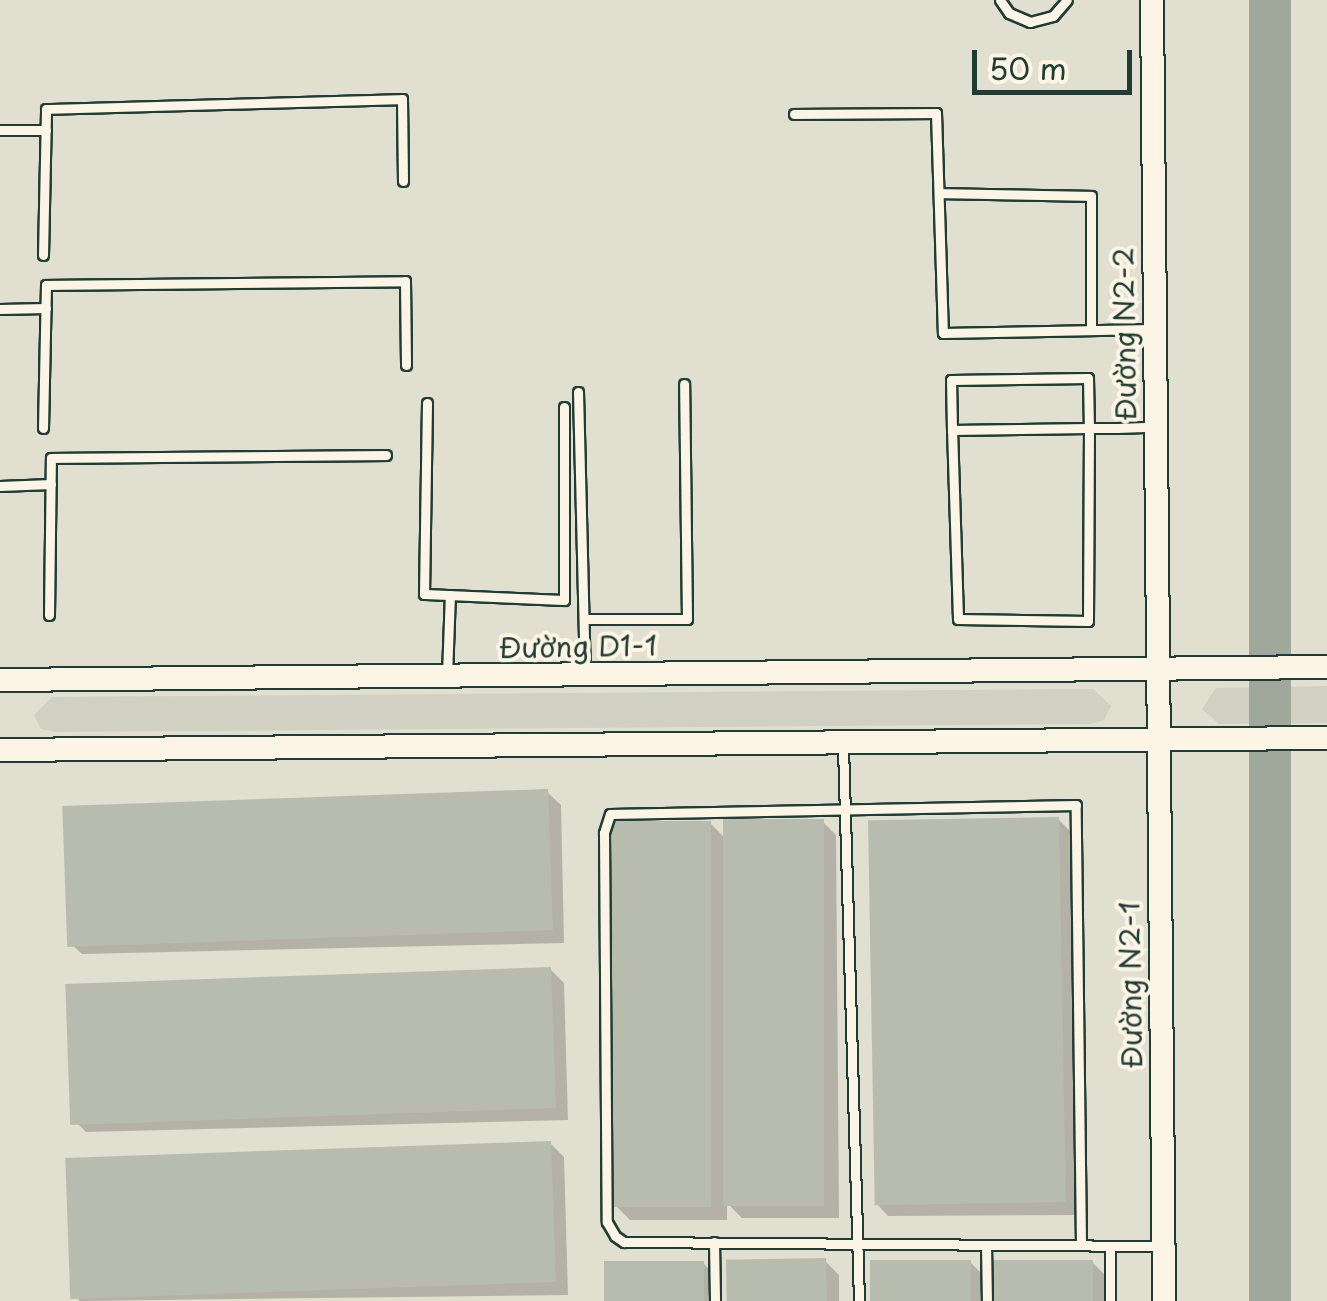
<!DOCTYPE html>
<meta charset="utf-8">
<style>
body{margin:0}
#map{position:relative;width:1327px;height:1301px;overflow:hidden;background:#f3eede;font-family:"Playpen Sans",sans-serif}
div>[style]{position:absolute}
.built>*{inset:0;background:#e1dfd0;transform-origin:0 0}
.green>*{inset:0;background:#d0d1c2}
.water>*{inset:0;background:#a0a89b;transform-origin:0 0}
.shadow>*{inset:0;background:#0003}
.building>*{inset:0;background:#b8bcae;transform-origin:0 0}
.roads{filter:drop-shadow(2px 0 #1f3d34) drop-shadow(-2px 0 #1f3d34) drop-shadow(0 2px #1f3d34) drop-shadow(0 -2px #1f3d34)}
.service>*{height:9px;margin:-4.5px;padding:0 4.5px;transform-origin:4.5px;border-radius:4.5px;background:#fcf5e5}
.tertiary>*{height:22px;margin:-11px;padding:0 11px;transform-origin:11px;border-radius:11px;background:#fcf5e5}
span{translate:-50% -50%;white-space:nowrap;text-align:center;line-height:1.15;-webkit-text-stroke:8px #fcf5e5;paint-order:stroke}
.street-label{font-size:28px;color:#1f3d34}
.scale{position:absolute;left:972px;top:50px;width:160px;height:45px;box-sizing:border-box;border:5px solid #1f3d34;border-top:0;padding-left:12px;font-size:30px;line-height:35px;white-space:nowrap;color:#1f3d34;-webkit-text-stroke:8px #fcf5e5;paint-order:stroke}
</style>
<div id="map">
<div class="built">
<i style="left:0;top:0;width:1327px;height:1301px"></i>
</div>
<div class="green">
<i style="clip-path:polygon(1327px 686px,1327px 723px,1219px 724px,1202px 709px,1216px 688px)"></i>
<i style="clip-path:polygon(1093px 689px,1111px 706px,1104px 720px,1091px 724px,56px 732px,41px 729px,34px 715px,52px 697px)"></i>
</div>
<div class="water">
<i style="left:1249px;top:0;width:42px;height:1301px"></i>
</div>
<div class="shadow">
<i style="clip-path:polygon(547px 792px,561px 805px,564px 943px,82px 954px,68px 941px)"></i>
<i style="clip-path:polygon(1058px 819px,1072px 833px,1076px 1215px,888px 1216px,875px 1202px)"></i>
<i style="clip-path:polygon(823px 822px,836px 835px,839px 1218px,742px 1218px,727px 1203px,727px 1220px,630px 1220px,616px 1206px,710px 823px,726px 839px)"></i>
<i style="clip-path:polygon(550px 969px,564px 983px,568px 1120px,86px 1132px,72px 1118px)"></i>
<i style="clip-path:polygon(550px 1143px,564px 1157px,568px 1295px,80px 1301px,72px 1293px)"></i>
<i style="clip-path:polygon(825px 1261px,839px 1275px,839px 1301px,728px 1301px)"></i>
<i style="clip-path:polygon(970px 1262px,984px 1276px,984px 1301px,873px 1301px)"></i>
<i style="clip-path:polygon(1092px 1262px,1106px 1276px,1106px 1301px,996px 1301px)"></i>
<i style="clip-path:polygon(703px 1263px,717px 1277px,717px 1301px,606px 1301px)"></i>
</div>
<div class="building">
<i style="left:548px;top:789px;width:141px;height:486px;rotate:88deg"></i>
<i style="left:1059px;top:817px;width:385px;height:191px;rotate:89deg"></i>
<i style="left:723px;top:819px;width:101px;height:387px"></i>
<i style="left:610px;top:821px;width:101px;height:386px"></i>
<i style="left:551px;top:967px;width:141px;height:486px;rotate:88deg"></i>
<i style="left:551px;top:1141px;width:141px;height:486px;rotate:88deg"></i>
<i style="left:826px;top:1258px;width:43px;height:100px;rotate:89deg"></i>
<i style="left:870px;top:1260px;width:101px;height:41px"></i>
<i style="left:993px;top:1260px;width:100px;height:41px"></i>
<i style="left:604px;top:1261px;width:100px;height:40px"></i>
</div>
<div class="roads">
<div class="service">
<i style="left:1000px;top:0;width:16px;rotate:55deg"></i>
<i style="left:1009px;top:13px;width:23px;rotate:23deg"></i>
<i style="left:1030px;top:22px;width:24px;rotate:-15deg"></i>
<i style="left:1053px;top:16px;width:21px;rotate:-49deg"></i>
<i style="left:794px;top:114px;width:142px;rotate:-0.4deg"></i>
<i style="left:936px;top:113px;width:220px;rotate:88.2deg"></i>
<i style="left:943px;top:333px;width:208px;rotate:-1.1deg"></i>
<i style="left:0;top:130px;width:46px"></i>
<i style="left:939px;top:193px;width:152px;rotate:1.1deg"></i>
<i style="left:1091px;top:196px;width:134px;rotate:90deg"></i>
<i style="left:43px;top:255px;width:146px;rotate:-88.8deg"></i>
<i style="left:46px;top:109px;width:356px;rotate:-1.6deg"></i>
<i style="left:402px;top:99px;width:82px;rotate:89.3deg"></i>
<i style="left:0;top:309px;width:46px;rotate:-1.2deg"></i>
<i style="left:578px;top:392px;width:282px;rotate:88.6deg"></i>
<i style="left:427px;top:403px;width:191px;rotate:90.9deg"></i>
<i style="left:424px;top:594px;width:140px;rotate:2.5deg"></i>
<i style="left:564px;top:600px;width:193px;rotate:-90deg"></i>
<i style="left:43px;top:428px;width:143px;rotate:-88.8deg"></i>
<i style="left:46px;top:285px;width:359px;rotate:-0.6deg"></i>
<i style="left:405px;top:281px;width:84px;rotate:89.3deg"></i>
<i style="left:952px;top:430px;width:50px;rotate:-91.1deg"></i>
<i style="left:951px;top:380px;width:137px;rotate:-0.8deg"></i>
<i style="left:1088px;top:378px;width:50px;rotate:88.9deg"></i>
<i style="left:1089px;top:428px;width:193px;rotate:90.3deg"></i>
<i style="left:1088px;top:621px;width:130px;rotate:-179.1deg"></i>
<i style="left:958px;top:619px;width:189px;rotate:-91.8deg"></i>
<i style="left:952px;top:430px;width:137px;rotate:-0.8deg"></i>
<i style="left:1089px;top:428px;width:28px"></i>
<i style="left:1117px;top:428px;width:35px;rotate:-2deg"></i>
<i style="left:0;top:486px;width:51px;rotate:-2.2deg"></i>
<i style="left:49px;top:615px;width:157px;rotate:-89.3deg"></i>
<i style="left:51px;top:458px;width:335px;rotate:-0.5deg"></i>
<i style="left:585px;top:619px;width:102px"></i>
<i style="left:687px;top:619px;width:235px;rotate:-90.7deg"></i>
<i style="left:447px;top:675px;width:80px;rotate:-87.9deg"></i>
<i style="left:843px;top:746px;width:555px;rotate:88.35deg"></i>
<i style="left:714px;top:1242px;width:59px;rotate:89deg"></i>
<i style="left:986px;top:1245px;width:56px;rotate:89deg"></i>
<i style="left:1081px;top:1245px;width:440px;rotate:-90.7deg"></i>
<i style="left:1076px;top:805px;width:466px;rotate:178.9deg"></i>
<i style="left:610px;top:814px;width:20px;rotate:108deg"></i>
<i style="left:604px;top:833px;width:389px;rotate:89.6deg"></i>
<i style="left:607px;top:1222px;width:16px;rotate:60deg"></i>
<i style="left:615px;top:1236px;width:11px;rotate:34deg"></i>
<i style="left:624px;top:1242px;width:537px;rotate:0.43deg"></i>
<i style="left:1110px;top:1301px;width:55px;rotate:-90deg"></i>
</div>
<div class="tertiary">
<i style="left:1152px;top:0;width:1301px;rotate:89.47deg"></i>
<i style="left:0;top:680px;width:1327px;rotate:-0.56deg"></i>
<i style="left:0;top:750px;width:1327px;rotate:-0.52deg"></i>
</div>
</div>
<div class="street-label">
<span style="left:1124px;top:334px;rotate:-91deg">Đường N2-2</span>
<span style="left:578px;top:646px;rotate:-1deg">Đường D1-1</span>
<span style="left:1130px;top:985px;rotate:-91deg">Đường N2-1</span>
</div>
<div class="scale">50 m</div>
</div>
